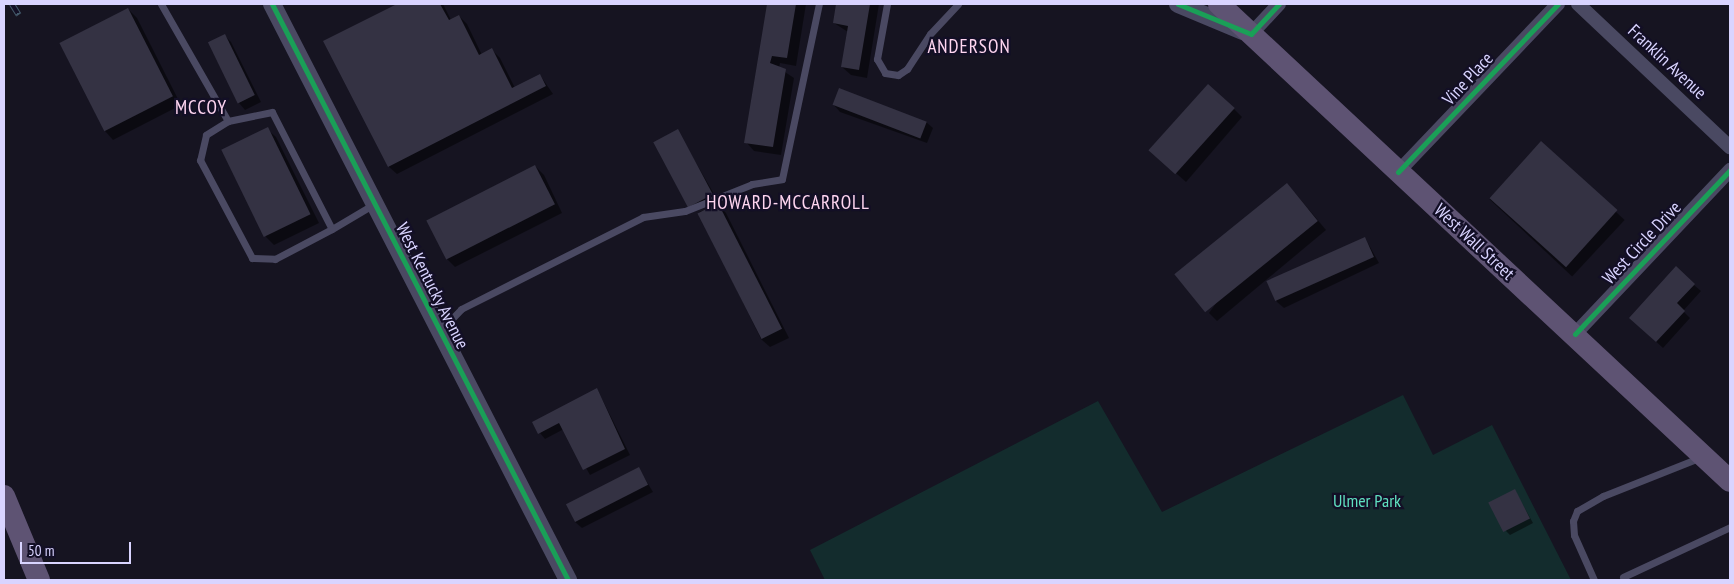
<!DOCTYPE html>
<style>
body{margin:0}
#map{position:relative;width:1734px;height:584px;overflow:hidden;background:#161421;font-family:"PT Sans Narrow",sans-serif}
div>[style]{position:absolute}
.green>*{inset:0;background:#132c2d}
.shadow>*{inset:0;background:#0007;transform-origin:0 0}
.building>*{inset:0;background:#343243;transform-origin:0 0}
.service>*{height:7px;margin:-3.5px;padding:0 3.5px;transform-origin:3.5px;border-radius:3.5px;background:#4a4962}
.minor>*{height:14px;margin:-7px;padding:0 7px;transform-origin:7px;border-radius:7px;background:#4a4962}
.tertiary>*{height:18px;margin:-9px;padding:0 9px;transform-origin:9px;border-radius:9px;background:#4a4962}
.primary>*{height:22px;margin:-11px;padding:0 11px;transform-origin:11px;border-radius:11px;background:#5e5373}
.rail>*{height:5.5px;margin-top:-2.75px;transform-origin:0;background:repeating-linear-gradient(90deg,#130f26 0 11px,#43596b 0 22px);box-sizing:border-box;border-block:1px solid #43596b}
.cycleway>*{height:5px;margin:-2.5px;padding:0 2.5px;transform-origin:2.5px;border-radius:2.5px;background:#1a9f57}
span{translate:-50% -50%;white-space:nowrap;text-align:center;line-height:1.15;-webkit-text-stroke:4.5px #130f26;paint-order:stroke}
.street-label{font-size:18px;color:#d9d4ff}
.park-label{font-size:18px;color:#5fe0c0}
.neighbourhood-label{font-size:19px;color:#ffd6f0;letter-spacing:1px}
.frame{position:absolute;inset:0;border:5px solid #d9d4ff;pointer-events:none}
.scale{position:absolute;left:20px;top:542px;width:111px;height:22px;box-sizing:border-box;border:2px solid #d9d4ff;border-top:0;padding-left:6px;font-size:15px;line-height:18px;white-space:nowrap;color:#d9d4ff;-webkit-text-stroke:4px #130f26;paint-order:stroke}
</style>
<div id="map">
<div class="green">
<i style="clip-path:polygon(1403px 395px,1433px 455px,1492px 425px,1571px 580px,825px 580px,810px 550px,1098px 401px,1162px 512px)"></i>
</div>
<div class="shadow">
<i style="clip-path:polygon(400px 4px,443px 4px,451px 20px,459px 16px,467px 24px,482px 55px,492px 50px,500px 58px,515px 88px,540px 75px,553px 94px,397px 174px,389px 167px,325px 41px)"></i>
<i style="clip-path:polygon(768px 4px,806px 4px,796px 66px,780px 63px,779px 68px,794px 78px,781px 155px,754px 151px,746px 142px)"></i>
<i style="clip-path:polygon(838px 4px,879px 4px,867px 78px,851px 75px,842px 67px,848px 32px,834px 23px)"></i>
<i style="clip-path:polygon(128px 9px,137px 18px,181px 105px,113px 140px,105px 131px)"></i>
<i style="clip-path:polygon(225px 36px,231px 42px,261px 102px,245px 110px,239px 103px)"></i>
<i style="clip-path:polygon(834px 105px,926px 122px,933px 128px,927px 143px,840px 112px)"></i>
<i style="clip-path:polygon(1234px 109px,1242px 117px,1186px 182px,1160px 159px)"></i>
<i style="clip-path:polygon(267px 129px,276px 137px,319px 223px,274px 245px,266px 237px)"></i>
<i style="clip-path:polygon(677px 130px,718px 201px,694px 210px,688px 204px)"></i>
<i style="left:1542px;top:143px;width:113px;height:77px;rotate:43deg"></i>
<i style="clip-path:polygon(535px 166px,544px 175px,562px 213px,455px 267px,446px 258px)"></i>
<i style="clip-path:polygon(1295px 193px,1326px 230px,1217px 321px,1209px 313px)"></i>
<i style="clip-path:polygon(718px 205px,726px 213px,789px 338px,770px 347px,761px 339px,699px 212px)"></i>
<i style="clip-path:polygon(1365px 238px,1379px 263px,1284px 308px,1277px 302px,1268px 284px)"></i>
<i style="clip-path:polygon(1694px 285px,1701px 291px,1683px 311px,1690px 318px,1663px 348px,1637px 324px)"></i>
<i style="clip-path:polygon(597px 389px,630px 455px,590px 475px,564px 429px,545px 439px,540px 433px)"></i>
<i style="clip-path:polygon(639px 469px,653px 492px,582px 528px,575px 522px,567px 505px)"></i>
<i style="clip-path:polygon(1515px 491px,1533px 523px,1510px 535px,1506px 531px)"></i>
</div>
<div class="building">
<i style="clip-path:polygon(397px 4px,440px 4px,449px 20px,459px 15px,479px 55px,492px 48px,512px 88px,540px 74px,546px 86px,388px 167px,323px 41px)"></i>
<i style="clip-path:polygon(767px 4px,796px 4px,787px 58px,772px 56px,770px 63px,786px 69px,773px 147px,744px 143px)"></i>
<i style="clip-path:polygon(836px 4px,870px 4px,859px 70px,841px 67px,848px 26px,833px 23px)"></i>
<i style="left:128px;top:8px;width:99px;height:77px;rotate:63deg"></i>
<i style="left:225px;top:34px;width:68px;height:19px;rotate:64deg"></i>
<i style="left:1208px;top:84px;width:36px;height:89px;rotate:42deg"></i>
<i style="left:839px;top:88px;width:94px;height:18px;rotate:21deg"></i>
<i style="left:268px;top:127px;width:97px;height:52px;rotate:64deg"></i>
<i style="left:678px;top:129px;width:74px;height:28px;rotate:62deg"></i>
<i style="left:1541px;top:141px;width:103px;height:77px;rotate:42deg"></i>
<i style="left:535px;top:165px;width:44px;height:122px;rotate:63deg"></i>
<i style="left:1287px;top:183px;width:49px;height:145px;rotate:51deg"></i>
<i style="left:718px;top:203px;width:141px;height:23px;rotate:63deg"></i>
<i style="left:1365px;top:237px;width:22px;height:108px;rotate:66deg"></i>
<i style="clip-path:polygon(1676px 266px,1695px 284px,1677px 303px,1685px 311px,1656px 342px,1629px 318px)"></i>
<i style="clip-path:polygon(597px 388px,625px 449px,583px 470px,559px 423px,538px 434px,532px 422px)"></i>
<i style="left:639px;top:467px;width:20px;height:82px;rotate:63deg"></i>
<i style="left:1515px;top:489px;width:33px;height:30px;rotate:63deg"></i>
</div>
<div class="service">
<i style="left:161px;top:4px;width:135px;rotate:60.2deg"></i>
<i style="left:228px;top:121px;width:45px;rotate:-11.6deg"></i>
<i style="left:272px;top:112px;width:131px;rotate:62.9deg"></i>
<i style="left:332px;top:229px;width:49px;rotate:-30.8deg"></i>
<i style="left:887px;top:4px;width:56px;rotate:100.3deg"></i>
<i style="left:877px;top:59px;width:16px;rotate:60deg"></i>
<i style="left:885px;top:73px;width:13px;rotate:9deg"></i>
<i style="left:898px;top:75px;width:11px;rotate:-34deg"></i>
<i style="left:907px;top:69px;width:42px;rotate:-56.7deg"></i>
<i style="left:930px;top:34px;width:41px;rotate:-47deg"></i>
<i style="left:228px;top:121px;width:26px;rotate:148deg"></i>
<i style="left:206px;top:135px;width:26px;rotate:103deg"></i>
<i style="left:200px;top:160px;width:111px;rotate:62deg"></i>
<i style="left:252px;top:258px;width:23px;rotate:2deg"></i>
<i style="left:275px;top:259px;width:64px;rotate:-27.8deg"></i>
<i style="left:441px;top:330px;width:29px;rotate:-46deg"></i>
<i style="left:461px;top:309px;width:204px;rotate:-26.8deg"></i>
<i style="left:643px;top:217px;width:42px;rotate:-8.1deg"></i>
<i style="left:685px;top:211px;width:72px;rotate:-21.9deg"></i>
<i style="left:752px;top:184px;width:30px;rotate:-9deg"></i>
<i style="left:782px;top:179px;width:179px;rotate:-78.1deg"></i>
<i style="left:1623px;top:577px;width:118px;rotate:-25deg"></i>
<i style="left:1594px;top:580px;width:49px;rotate:-114deg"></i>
<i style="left:1574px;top:535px;width:14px;rotate:-94deg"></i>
<i style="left:1573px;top:521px;width:11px;rotate:-68deg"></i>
<i style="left:1577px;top:511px;width:30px;rotate:-30deg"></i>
<i style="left:1603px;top:496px;width:103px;rotate:-21.6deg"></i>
</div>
<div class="minor">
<i style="left:1578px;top:4px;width:209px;rotate:43.3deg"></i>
<i style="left:1251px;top:34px;width:41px;rotate:-47deg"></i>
<i style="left:1398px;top:172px;width:232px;rotate:-46.4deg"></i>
<i style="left:1575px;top:334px;width:226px;rotate:-46.6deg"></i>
</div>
<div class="tertiary">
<i style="left:272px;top:4px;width:648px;rotate:62.8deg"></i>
<i style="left:1178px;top:4px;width:70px;rotate:22.6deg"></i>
</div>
<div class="primary">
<i style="left:1219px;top:4px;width:699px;rotate:43.03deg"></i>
<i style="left:4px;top:496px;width:91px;rotate:67.4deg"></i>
</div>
<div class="rail">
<i style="left:12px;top:4px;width:13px;rotate:58deg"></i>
</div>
<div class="cycleway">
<i style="left:272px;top:4px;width:648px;rotate:62.8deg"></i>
<i style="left:1178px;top:4px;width:79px;rotate:22.3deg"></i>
<i style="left:1251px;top:34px;width:41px;rotate:-47deg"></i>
<i style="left:1398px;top:172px;width:232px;rotate:-46.4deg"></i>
<i style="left:1575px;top:334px;width:226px;rotate:-46.6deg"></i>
</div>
<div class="street-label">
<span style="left:1667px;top:62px;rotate:43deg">Franklin Avenue</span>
<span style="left:1468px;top:79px;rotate:-47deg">Vine Place</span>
<span style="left:1474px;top:242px;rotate:43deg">West Wall Street</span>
<span style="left:1642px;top:243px;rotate:-47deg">West Circle Drive</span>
<span style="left:432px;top:286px;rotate:63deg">West Kentucky Avenue</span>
</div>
<div class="park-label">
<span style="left:1367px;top:501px">Ulmer Park</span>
</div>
<div class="neighbourhood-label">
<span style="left:969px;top:47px">ANDERSON</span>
<span style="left:201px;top:108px">MCCOY</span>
<span style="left:788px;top:203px">HOWARD-MCCARROLL</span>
</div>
<div class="frame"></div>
<div class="scale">50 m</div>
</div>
